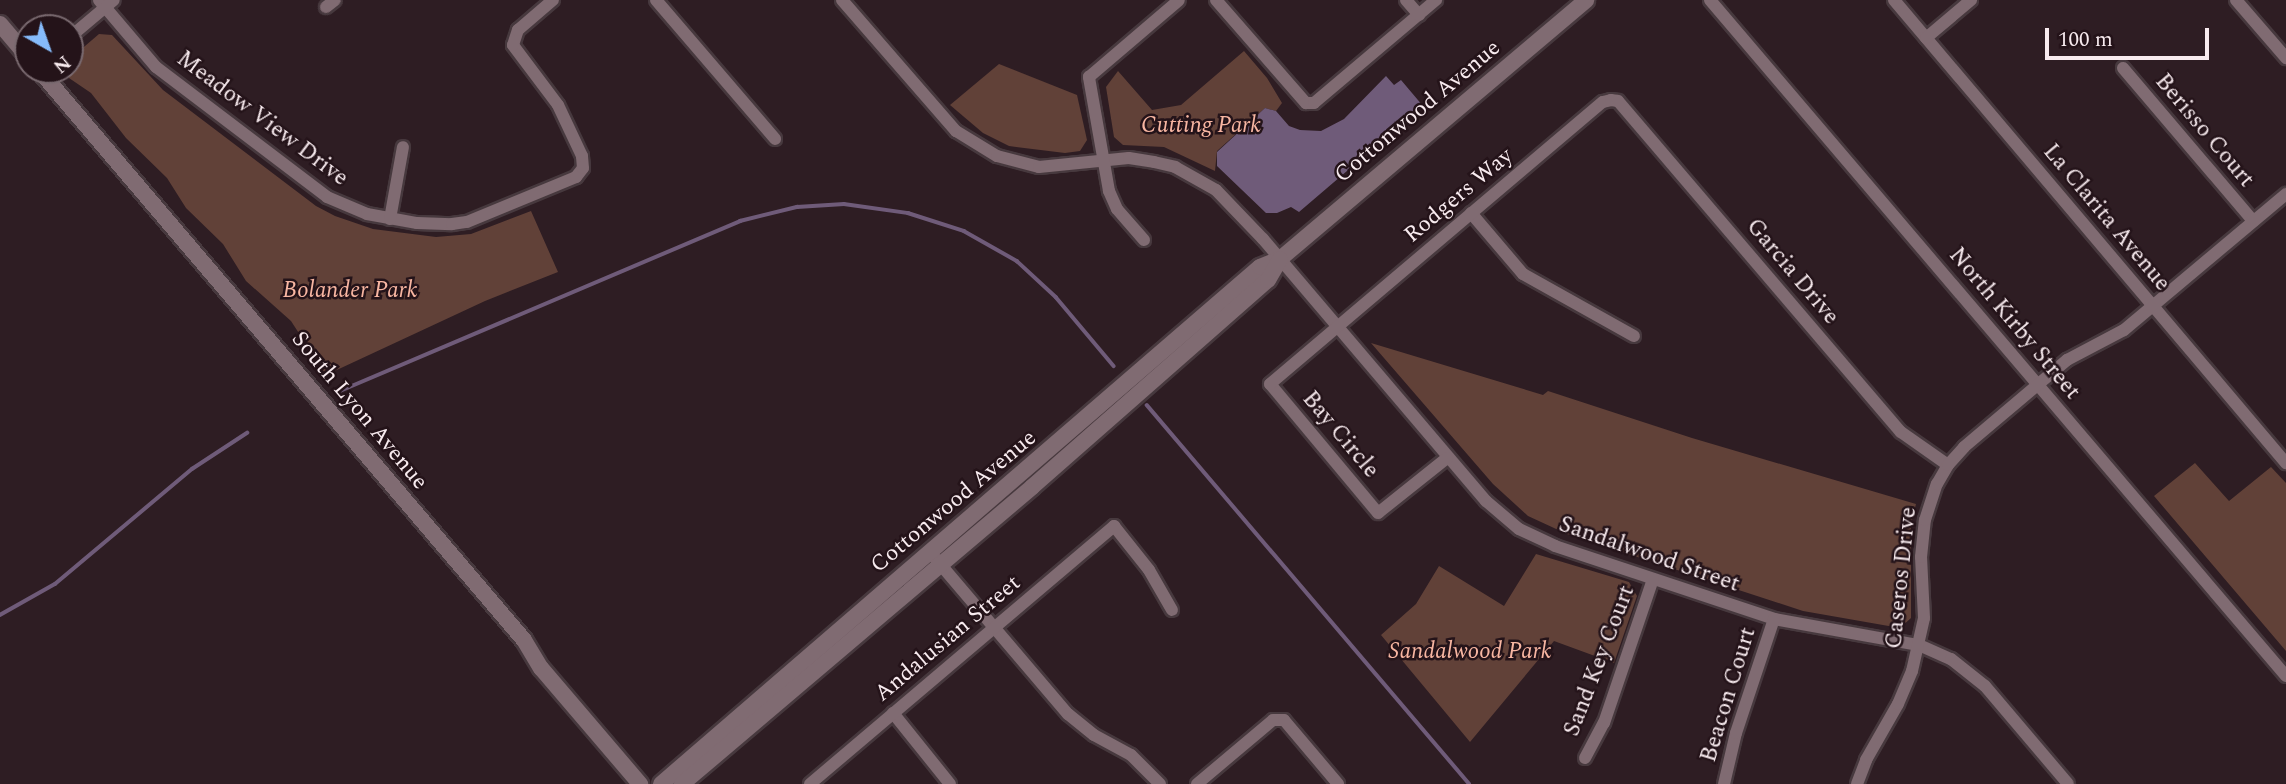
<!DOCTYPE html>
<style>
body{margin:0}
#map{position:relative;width:2286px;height:784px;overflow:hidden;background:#2e1d23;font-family:Spectral,serif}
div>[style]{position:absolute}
.green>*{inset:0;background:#614138}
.water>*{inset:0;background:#6f5b79}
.stream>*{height:3.5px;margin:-1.75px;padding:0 1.75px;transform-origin:1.75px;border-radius:1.75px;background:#6f5b79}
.roads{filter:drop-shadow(2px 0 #47393e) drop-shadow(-2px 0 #47393e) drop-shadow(0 2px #47393e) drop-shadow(0 -2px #47393e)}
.street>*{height:12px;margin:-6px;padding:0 6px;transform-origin:6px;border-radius:6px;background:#806b72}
.secondary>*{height:16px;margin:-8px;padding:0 8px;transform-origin:8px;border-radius:8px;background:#806b72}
span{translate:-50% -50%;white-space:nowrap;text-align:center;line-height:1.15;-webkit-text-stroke:5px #241319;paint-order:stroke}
.street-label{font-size:23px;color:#f8ebef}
.park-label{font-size:23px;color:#f8b6a2;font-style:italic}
.north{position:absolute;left:14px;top:14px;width:70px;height:70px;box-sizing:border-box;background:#241319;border:2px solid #79696f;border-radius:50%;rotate:140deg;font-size:19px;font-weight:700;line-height:28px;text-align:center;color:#f8ebef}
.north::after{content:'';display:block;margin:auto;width:24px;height:32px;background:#86bbfb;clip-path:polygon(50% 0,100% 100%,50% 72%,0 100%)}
.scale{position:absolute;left:2045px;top:28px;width:164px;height:32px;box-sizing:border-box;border:4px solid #f8ebef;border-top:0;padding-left:9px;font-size:21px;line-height:24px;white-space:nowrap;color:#f8ebef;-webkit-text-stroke:5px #241319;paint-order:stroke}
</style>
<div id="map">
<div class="green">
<i style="clip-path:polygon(99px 34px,112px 35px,163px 90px,316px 206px,335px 216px,373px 229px,436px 237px,471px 234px,531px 211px,558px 272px,485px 301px,326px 375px,291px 321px,246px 281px,223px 244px,186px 208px,167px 178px,126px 138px,91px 93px,69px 78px,71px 58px)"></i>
<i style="clip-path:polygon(1244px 51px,1267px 78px,1282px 103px,1276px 111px,1265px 108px,1217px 151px,1215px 171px,1164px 147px,1123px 145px,1114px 137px,1106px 87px,1118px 71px,1152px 110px,1181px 105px)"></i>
<i style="clip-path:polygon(999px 64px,1077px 95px,1087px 140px,1080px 151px,1065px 153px,1009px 146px,983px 133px,950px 105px)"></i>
<i style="clip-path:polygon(1371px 343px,1543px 395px,1548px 391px,1692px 438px,1916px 504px,1911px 524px,1911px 618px,1900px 628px,1803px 611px,1567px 534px,1528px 516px,1493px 484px)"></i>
<i style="clip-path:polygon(2195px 463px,2229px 501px,2271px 467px,2286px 483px,2286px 651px,2154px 496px)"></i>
<i style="clip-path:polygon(1536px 554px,1629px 582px,1637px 596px,1614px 663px,1554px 641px,1470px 742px,1381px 635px,1416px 604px,1439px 566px,1504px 606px)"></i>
</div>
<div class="water">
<i style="clip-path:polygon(1386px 76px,1394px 85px,1401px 80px,1423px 106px,1299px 212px,1291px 207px,1277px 213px,1266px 213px,1217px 166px,1217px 152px,1265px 108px,1276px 111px,1289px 126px,1300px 130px,1321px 131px,1344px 119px)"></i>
</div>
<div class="stream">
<i style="left:340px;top:391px;width:435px;rotate:-23deg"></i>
<i style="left:740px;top:221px;width:59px;rotate:-13.8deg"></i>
<i style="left:797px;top:207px;width:47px;rotate:-3.7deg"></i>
<i style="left:844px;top:204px;width:65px;rotate:8deg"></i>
<i style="left:908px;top:213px;width:59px;rotate:17.8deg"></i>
<i style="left:964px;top:231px;width:61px;rotate:29.5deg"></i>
<i style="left:1017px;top:261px;width:53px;rotate:42.7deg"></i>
<i style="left:1056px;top:297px;width:90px;rotate:50deg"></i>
<i style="left:1147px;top:405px;width:497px;rotate:49.6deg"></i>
<i style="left:0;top:615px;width:63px;rotate:-29.4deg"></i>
<i style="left:55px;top:584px;width:179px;rotate:-40deg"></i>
<i style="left:192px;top:469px;width:66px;rotate:-33.2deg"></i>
</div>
<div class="roads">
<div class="street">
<i style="left:99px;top:0;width:88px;rotate:49.6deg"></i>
<i style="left:156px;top:67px;width:215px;rotate:37.2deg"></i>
<i style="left:327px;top:197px;width:43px;rotate:23deg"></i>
<i style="left:367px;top:214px;width:51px;rotate:10.2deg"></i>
<i style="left:417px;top:223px;width:35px;rotate:2deg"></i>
<i style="left:452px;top:224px;width:15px;rotate:-8deg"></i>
<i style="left:467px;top:222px;width:118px;rotate:-22.4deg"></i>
<i style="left:576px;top:177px;width:11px;rotate:-52deg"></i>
<i style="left:583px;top:168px;width:12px;rotate:-95deg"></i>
<i style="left:582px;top:156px;width:56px;rotate:-115.2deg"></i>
<i style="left:558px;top:105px;width:75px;rotate:-126.9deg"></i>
<i style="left:513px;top:45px;width:16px;rotate:-72deg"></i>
<i style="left:518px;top:30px;width:46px;rotate:-40.6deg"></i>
<i style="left:656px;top:0;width:183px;rotate:49.4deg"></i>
<i style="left:842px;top:0;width:174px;rotate:49deg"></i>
<i style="left:956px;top:131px;width:48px;rotate:31.4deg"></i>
<i style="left:997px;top:156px;width:43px;rotate:14.7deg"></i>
<i style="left:1039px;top:167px;width:90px;rotate:-5.7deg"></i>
<i style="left:1129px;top:158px;width:25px;rotate:9deg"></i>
<i style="left:1154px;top:162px;width:22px;rotate:13deg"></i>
<i style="left:1175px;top:167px;width:47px;rotate:29.3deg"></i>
<i style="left:1216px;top:190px;width:68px;rotate:46.2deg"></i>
<i style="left:1263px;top:239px;width:344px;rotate:49.6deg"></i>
<i style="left:1486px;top:501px;width:43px;rotate:40.3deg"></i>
<i style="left:1519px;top:529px;width:40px;rotate:25deg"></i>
<i style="left:1555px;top:546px;width:231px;rotate:18.4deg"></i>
<i style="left:1774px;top:619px;width:147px;rotate:10.2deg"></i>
<i style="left:1919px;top:645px;width:35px;rotate:24deg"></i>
<i style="left:1951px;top:659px;width:43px;rotate:38.5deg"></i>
<i style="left:1985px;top:686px;width:128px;rotate:49.7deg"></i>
<i style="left:1216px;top:0;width:137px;rotate:48.9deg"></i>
<i style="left:1306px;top:103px;width:8px"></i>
<i style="left:1314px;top:103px;width:160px;rotate:-40.2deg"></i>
<i style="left:1406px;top:0;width:20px;rotate:49deg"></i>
<i style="left:1710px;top:0;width:888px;rotate:49.57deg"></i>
<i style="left:1894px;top:0;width:607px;rotate:49.75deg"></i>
<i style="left:2236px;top:0;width:77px;rotate:49.2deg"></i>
<i style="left:326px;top:7px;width:11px;rotate:-38deg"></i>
<i style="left:70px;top:37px;width:57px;rotate:-40.1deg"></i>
<i style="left:1926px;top:38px;width:59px;rotate:-40.2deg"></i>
<i style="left:2123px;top:68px;width:201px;rotate:49.6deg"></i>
<i style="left:1471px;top:213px;width:80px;rotate:49.6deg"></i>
<i style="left:1523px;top:274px;width:127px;rotate:29.2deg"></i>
<i style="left:390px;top:219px;width:73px;rotate:-79.8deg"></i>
<i style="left:1144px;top:240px;width:41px;rotate:-131.1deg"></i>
<i style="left:1117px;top:209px;width:20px;rotate:-114deg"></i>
<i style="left:1109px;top:191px;width:116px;rotate:-100deg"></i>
<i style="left:1089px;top:77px;width:118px;rotate:-40.5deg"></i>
<i style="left:1447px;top:458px;width:88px;rotate:141.4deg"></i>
<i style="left:1378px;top:513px;width:168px;rotate:-129.9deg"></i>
<i style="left:1270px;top:384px;width:436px;rotate:-40.3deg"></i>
<i style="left:1603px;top:102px;width:8px;rotate:-14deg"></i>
<i style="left:1611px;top:100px;width:7px;rotate:8deg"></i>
<i style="left:1618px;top:101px;width:435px;rotate:49.5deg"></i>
<i style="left:1901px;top:432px;width:57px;rotate:35.1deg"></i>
<i style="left:935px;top:558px;width:205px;rotate:49.6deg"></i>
<i style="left:1068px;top:714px;width:33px;rotate:39deg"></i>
<i style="left:1094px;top:735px;width:42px;rotate:28.4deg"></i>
<i style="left:1131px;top:755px;width:41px;rotate:45deg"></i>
<i style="left:893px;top:713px;width:91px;rotate:51.2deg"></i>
<i style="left:1585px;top:758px;width:40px;rotate:-62deg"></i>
<i style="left:1604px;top:723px;width:152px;rotate:-71.2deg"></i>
<i style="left:810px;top:784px;width:399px;rotate:-40.3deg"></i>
<i style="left:1114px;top:526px;width:56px;rotate:51.5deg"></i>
<i style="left:1149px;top:570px;width:46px;rotate:60.1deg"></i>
<i style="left:1197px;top:784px;width:99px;rotate:-40.1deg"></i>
<i style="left:1273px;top:720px;width:11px"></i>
<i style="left:1284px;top:720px;width:84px;rotate:49.8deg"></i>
<i style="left:1724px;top:784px;width:52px;rotate:-76.8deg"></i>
<i style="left:1736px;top:733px;width:120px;rotate:-71.6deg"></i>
<i style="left:1857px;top:784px;width:26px;rotate:-69deg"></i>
<i style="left:1866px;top:760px;width:64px;rotate:-60.3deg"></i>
<i style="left:1898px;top:704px;width:36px;rotate:-67deg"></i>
<i style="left:1912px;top:671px;width:54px;rotate:-77.2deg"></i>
<i style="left:1924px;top:618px;width:61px;rotate:-92.8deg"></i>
<i style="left:1921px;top:557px;width:37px;rotate:-84deg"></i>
<i style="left:1925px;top:520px;width:38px;rotate:-72deg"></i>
<i style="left:1937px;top:484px;width:22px;rotate:-60deg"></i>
<i style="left:1948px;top:465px;width:24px;rotate:-48deg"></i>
<i style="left:1964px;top:447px;width:135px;rotate:-40.2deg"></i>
<i style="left:2067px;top:360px;width:64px;rotate:-27.8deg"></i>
<i style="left:2124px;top:330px;width:212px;rotate:-40deg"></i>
</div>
<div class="secondary">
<i style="left:0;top:24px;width:43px;rotate:49.7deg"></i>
<i style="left:39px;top:70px;width:748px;rotate:49.61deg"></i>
<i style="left:524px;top:640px;width:33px;rotate:59deg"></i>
<i style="left:541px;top:668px;width:153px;rotate:49.5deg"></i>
<i style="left:661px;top:784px;width:791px;rotate:-40.8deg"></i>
<i style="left:1260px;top:267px;width:22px;rotate:-22deg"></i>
<i style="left:1280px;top:259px;width:401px;rotate:-40.2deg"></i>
<i style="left:682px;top:784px;width:459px;rotate:-40.3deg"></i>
<i style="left:1032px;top:487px;width:314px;rotate:-41.3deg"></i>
<i style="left:1268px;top:280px;width:24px;rotate:-60deg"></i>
</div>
</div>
<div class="street-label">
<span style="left:1418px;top:112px;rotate:-40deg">Cottonwood Avenue</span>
<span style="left:262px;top:119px;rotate:37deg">Meadow View Drive</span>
<span style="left:2204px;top:131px;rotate:50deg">Berisso Court</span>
<span style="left:1459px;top:196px;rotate:-40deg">Rodgers Way</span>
<span style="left:2106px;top:218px;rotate:50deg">La Clarita Avenue</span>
<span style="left:1792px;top:272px;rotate:50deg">Garcia Drive</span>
<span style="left:2014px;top:324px;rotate:50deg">North Kirby Street</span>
<span style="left:359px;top:411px;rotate:50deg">South Lyon Avenue</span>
<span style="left:1340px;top:435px;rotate:50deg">Bay Circle</span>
<span style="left:954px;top:502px;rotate:-40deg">Cottonwood Avenue</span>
<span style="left:1649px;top:555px;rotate:19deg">Sandalwood Street</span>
<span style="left:1902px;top:578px;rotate:-84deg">Caseros Drive</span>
<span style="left:948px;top:639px;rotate:-40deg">Andalusian Street</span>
<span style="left:1600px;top:661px;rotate:-69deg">Sand Key Court</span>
<span style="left:1729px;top:695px;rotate:-73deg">Beacon Court</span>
</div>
<div class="park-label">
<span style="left:1201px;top:126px">Cutting Park</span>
<span style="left:350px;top:291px">Bolander Park</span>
<span style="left:1470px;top:652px">Sandalwood Park</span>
</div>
<div class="north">N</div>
<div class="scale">100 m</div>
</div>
